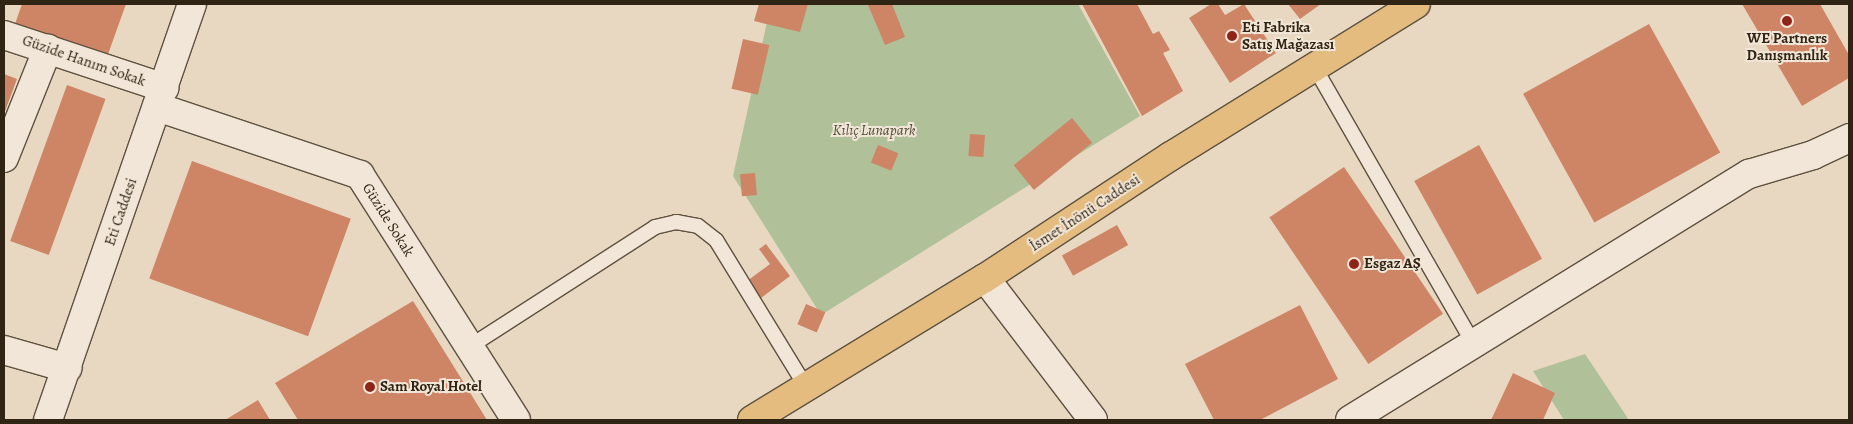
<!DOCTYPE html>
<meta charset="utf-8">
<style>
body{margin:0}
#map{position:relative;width:1853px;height:424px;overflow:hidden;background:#e9d8c1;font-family:Alegreya,serif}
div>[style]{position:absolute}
.green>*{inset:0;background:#b0c098}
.building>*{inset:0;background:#cd8566;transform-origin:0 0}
.roads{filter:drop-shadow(1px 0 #5e513f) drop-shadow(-1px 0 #5e513f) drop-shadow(0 1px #5e513f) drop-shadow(0 -1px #5e513f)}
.lane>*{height:14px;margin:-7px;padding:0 7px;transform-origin:7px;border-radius:7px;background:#f1e6d7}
.street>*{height:28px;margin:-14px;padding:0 14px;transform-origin:14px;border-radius:14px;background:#f1e6d7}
.secondary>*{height:28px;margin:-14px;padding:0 14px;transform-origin:14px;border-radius:14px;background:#f1e6d7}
.primary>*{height:28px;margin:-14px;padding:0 14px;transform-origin:14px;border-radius:14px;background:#e4bc80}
.dots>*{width:14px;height:14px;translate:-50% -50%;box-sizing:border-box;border:2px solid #f1e6d7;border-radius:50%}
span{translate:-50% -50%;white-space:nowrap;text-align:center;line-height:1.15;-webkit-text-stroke:4px #f1e6d7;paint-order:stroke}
.poi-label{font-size:15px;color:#302414;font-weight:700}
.left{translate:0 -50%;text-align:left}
.street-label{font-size:15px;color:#302414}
.park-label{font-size:15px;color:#504b35;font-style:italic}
.frame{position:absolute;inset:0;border:5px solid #302414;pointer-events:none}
</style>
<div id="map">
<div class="green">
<i style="clip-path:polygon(771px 4px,1078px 4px,1140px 116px,821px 315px,733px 176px)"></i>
<i style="clip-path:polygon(1585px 354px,1629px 420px,1564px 420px,1533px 371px)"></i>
</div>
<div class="building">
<i style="clip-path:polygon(22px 4px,126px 4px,107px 57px,15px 24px)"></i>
<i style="clip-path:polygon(759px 4px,808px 4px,800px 32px,754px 21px)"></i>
<i style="clip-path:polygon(871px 4px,892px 4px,905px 37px,885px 45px,868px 5px)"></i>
<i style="clip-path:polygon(1082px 4px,1137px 4px,1153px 34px,1159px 31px,1170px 50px,1163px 53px,1183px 91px,1142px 116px)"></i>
<i style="clip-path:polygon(1211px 4px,1218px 4px,1225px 15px,1244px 4px,1276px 53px,1230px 83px,1189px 18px)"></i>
<i style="clip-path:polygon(1288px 4px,1321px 4px,1300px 19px)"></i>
<i style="clip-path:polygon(1742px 4px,1820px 4px,1849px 55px,1849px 78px,1802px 106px)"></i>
<i style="left:1649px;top:24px;width:147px;height:144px;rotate:61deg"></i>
<i style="left:743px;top:39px;width:27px;height:51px;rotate:13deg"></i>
<i style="clip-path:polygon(4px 74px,17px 79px,4px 114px)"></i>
<i style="left:67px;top:85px;width:41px;height:166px;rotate:20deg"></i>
<i style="left:1072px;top:118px;width:32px;height:75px;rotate:51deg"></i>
<i style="left:970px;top:134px;width:15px;height:22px;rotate:4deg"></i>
<i style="left:878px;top:145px;width:22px;height:19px;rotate:22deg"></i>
<i style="left:1479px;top:145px;width:130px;height:74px;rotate:61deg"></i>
<i style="left:192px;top:161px;width:169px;height:125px;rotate:20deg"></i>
<i style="left:1344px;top:167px;width:177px;height:90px;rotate:56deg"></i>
<i style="left:755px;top:173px;width:22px;height:15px;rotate:85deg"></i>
<i style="left:1117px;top:225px;width:23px;height:63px;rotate:61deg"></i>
<i style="clip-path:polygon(766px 244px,790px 276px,761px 298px,747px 281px,770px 264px,759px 249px)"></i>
<i style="clip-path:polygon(413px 301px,487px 420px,298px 420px,275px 383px)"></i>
<i style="left:806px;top:304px;width:21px;height:22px;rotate:23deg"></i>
<i style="clip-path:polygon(1300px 305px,1338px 379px,1260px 420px,1214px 420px,1185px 364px)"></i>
<i style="clip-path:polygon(1513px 373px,1555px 393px,1543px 420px,1491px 420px)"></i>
<i style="clip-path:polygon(258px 400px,270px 420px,225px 420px)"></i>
</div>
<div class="roads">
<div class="lane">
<i style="left:1315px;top:68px;width:317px;rotate:60.1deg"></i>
<i style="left:469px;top:347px;width:221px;rotate:-32.8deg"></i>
<i style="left:655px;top:227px;width:22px;rotate:-13deg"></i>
<i style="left:676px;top:222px;width:22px;rotate:10deg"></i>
<i style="left:698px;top:226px;width:23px;rotate:38deg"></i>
<i style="left:716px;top:240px;width:172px;rotate:58.5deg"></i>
</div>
<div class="street">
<i style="left:4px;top:35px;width:169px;rotate:18.3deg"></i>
<i style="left:157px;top:107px;width:214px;rotate:18.5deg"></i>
<i style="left:360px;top:175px;width:290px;rotate:57.5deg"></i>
<i style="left:4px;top:158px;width:118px;rotate:-68.2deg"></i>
<i style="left:985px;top:278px;width:178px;rotate:52.7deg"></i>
<i style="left:4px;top:350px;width:66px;rotate:15.9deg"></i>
<i style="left:1350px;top:420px;width:469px;rotate:-31.7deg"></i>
<i style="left:1749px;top:174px;width:67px;rotate:-16.5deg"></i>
<i style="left:1813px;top:155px;width:40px;rotate:-25deg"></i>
</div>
<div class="secondary">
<i style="left:48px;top:420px;width:440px;rotate:-70.9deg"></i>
</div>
<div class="primary">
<i style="left:752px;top:420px;width:273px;rotate:-31.4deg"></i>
<i style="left:985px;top:278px;width:222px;rotate:-33.3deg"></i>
<i style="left:1171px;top:156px;width:288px;rotate:-31.8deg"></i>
</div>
</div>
<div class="dots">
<i style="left:1787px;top:21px;background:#8f2418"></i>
<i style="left:1232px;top:36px;background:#8f2418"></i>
<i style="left:1354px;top:264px;background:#8f2418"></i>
<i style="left:370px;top:387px;background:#8f2418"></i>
</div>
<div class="poi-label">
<span class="left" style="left:1242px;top:36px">Eti Fabrika<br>Satış Mağazası</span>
<span style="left:1787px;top:47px">WE Partners<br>Danışmanlık</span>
<span class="left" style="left:1364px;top:264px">Esgaz AŞ</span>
<span class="left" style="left:380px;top:387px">Sam Royal Hotel</span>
</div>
<div class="street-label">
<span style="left:84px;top:61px;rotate:19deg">Güzide Hanım Sokak</span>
<span style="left:121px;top:212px;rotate:-71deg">Eti Caddesi</span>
<span style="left:1085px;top:213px;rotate:-33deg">İsmet İnönü Caddesi</span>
<span style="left:388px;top:220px;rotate:58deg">Güzide Sokak</span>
</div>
<div class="park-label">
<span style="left:874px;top:131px">Kılıç Lunapark</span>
</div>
<div class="frame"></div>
</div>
